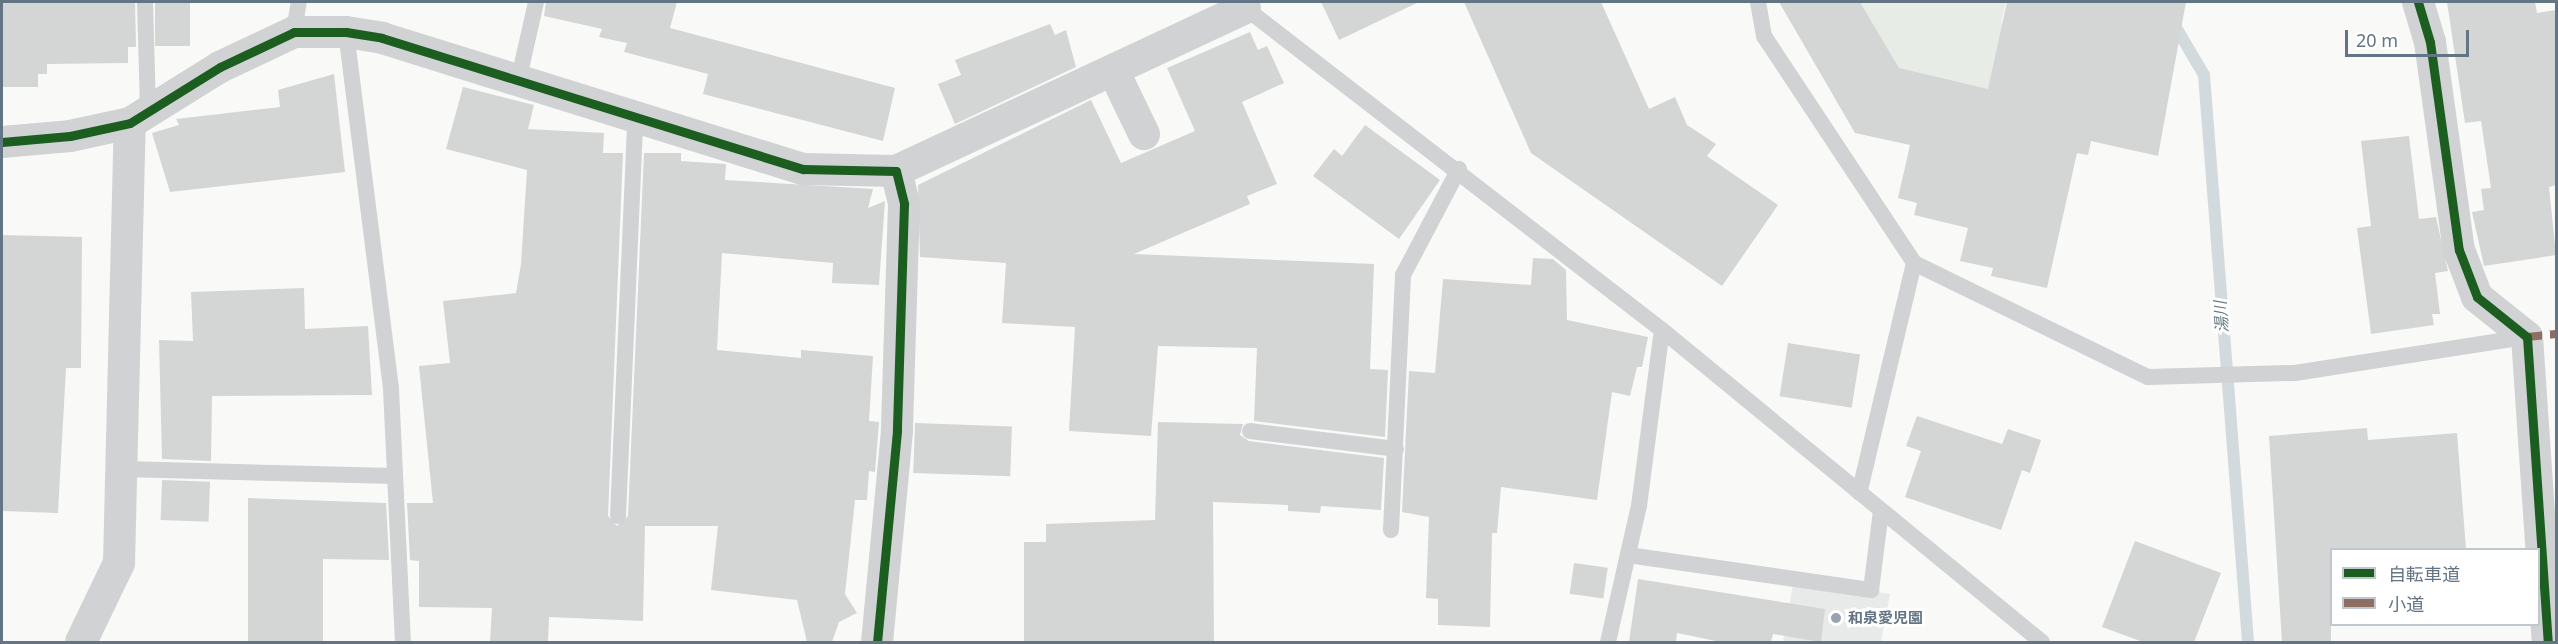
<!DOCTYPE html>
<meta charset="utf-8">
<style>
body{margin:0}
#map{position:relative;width:2558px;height:644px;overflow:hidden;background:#f9f9f8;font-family:"Noto Sans","Noto Sans JP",sans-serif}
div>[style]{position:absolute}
.built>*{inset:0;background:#e8eaea}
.green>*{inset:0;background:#e8ece6}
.stream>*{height:12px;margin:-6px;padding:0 6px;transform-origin:6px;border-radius:6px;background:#d2dadd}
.building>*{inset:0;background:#d4d5d5;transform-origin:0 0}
.lane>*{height:16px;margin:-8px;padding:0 8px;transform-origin:8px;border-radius:8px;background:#d1d2d3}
.street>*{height:32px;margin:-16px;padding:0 16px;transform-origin:16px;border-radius:16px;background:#d1d2d3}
.quiet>*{height:8px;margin-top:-4px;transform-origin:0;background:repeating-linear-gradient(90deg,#8d6e63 0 15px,transparent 0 23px)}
.cycleway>*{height:9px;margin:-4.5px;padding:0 4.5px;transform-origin:4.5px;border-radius:4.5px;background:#1b5e20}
.dots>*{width:16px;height:16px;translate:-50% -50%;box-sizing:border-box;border:3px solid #fff;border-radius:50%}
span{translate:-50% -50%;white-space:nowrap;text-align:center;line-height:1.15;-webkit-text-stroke:6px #fff;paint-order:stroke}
.poi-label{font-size:15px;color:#637484;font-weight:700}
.left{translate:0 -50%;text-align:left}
.water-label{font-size:16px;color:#637a85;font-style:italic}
.frame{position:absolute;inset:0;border:3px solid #637484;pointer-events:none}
.legend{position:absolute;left:2330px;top:548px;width:210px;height:78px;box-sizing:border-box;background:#fff;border:2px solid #c1c7ce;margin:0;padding:8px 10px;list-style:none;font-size:18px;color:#637484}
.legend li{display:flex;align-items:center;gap:12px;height:30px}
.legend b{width:30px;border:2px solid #c1c7ce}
.scale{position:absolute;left:2345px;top:30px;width:124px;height:27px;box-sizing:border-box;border:3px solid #637484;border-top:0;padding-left:8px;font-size:18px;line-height:21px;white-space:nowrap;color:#637484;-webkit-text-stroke:4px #fff;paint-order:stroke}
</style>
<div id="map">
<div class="built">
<i style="clip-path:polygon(1794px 579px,1890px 594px,1881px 642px,1783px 642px)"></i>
</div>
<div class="green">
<i style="clip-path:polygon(1860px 2px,2006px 2px,2001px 23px,2010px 26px,1987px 122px,1890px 66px,1893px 58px)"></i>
</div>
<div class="stream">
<i style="left:2161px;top:2px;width:85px;rotate:59.5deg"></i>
<i style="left:2204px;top:75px;width:569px;rotate:85.56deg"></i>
</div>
<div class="building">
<i style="clip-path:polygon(2px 2px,135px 2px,136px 47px,128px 47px,128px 63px,47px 64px,47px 74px,38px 74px,38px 87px,2px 87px)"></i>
<i style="left:155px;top:2px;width:35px;height:44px"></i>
<i style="clip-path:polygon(546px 2px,677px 2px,670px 28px,895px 88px,883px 141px,703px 94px,708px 74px,624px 52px,627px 43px,599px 37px,602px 29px,544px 16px)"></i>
<i style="clip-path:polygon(1321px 2px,1419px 2px,1339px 40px)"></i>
<i style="clip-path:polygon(1464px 2px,1601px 2px,1649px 109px,1675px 97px,1687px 125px,1716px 144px,1707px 156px,1778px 205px,1722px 286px,1531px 153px)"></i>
<i style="clip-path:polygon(1779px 2px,1860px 2px,1899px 68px,1988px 89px,2007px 2px,2186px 2px,2158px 156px,2091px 141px,2088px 155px,2077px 153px,2047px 288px,1991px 276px,1993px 268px,1960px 261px,1968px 228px,1914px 215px,1917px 203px,1898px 198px,1910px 145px,1855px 133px)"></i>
<i style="clip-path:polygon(2447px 2px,2535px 2px,2537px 13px,2556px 10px,2556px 185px,2549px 187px,2556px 255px,2484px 266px,2472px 212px,2484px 210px,2481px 189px,2491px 188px,2481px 121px,2465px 123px)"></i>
<i style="clip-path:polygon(1050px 24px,1055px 35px,1066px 30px,1076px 67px,955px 124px,938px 84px,961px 75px,955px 60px)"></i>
<i style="clip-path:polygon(1250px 32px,1258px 50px,1267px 46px,1284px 83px,1242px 102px,1277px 184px,1247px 196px,1250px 204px,1134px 254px,1374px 264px,1370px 369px,1388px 370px,1385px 437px,1254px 421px,1257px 348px,1158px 346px,1151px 436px,1069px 431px,1075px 327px,1002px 323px,1006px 263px,920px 257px,918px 185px,1091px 100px,1121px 163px,1195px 131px,1167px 68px)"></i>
<i style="clip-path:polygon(334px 74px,345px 172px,170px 192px,152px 133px,179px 125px,176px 119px,280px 107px,278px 90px)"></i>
<i style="clip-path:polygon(463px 87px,534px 105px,528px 129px,604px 133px,603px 153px,623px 153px,608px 516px,617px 526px,628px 516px,644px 153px,681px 153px,681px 161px,726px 164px,725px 180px,873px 189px,868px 208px,885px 201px,879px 285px,832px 283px,833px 263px,722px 253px,717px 350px,801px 358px,801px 350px,873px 356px,869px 421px,879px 422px,875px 472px,869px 471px,867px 500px,855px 500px,845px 594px,857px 613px,839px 622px,832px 642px,807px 642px,797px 600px,711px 590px,718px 526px,645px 526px,643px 621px,549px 617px,548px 642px,490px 642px,492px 608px,419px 607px,419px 561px,410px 560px,407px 503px,433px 503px,419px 366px,450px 363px,443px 301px,516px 293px,521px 264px,527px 170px,446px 149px)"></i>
<i style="clip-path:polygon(1365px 125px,1440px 180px,1399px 239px,1313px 176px,1334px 149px,1342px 156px)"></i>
<i style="clip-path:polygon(2409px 136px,2419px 219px,2436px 217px,2448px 271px,2435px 273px,2440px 314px,2432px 314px,2434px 325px,2371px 334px,2357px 228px,2371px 226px,2361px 141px)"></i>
<i style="clip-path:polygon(2px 235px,82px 237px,81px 368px,66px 368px,58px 513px,2px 511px)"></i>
<i style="clip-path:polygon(1533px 258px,1553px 259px,1566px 270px,1567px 320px,1648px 337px,1642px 367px,1637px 367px,1630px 396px,1612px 392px,1597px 500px,1501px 487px,1497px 533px,1492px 533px,1490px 627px,1438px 625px,1438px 599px,1426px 598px,1429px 517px,1402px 512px,1409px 371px,1435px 373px,1443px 279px,1531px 285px)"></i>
<i style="clip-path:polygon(304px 288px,305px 329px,368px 326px,372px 395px,212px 396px,211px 461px,162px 459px,159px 340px,193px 341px,191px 292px)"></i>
<i style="left:1788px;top:343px;width:73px;height:54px;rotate:9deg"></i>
<i style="clip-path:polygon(1917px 416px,2002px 444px,2008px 429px,2041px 440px,2030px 473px,2022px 470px,2001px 530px,1905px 497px,1921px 451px,1906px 446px)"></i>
<i style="clip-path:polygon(1158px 422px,1243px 424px,1240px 435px,1249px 441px,1384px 458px,1381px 510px,1321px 506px,1320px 513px,1288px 511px,1288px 505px,1213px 502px,1214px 642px,1024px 642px,1024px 542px,1046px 542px,1046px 524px,1155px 520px)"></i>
<i style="left:915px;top:423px;width:97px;height:50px;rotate:2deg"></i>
<i style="clip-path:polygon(2367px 428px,2368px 440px,2457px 433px,2466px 549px,2331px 549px,2331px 642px,2282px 642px,2269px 436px)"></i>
<i style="left:162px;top:480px;width:48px;height:40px;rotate:2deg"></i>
<i style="clip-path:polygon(248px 498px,386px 503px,389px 560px,323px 559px,323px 642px,248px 642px)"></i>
<i style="clip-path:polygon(2135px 541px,2221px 573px,2194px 642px,2143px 642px,2102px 627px)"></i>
<i style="left:1574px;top:563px;width:34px;height:31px;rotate:8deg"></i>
<i style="clip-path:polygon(1638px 579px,1825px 609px,1821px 642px,1773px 634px,1771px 642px,1721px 642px,1677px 633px,1676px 642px,1629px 642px)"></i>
</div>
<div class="lane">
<i style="left:145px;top:2px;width:107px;rotate:88.4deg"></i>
<i style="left:1758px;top:2px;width:35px;rotate:80deg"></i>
<i style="left:1764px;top:36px;width:272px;rotate:56.5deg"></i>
<i style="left:1914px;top:263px;width:236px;rotate:103.4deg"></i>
<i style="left:1240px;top:4px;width:533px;rotate:37.69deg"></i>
<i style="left:1662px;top:330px;width:492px;rotate:39.4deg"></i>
<i style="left:294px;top:32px;width:30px;rotate:-81deg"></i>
<i style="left:346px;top:32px;width:360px;rotate:82.8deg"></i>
<i style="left:391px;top:389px;width:253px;rotate:87.3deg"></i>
<i style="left:518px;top:82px;width:82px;rotate:-77.3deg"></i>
<i style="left:1914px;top:263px;width:260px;rotate:26deg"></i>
<i style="left:2148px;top:377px;width:147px;rotate:-1.6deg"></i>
<i style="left:2295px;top:373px;width:234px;rotate:-8.9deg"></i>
<i style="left:1250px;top:431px;width:147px;rotate:7deg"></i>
<i style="left:123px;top:469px;width:272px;rotate:1.5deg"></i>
<i style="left:618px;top:516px;width:397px;rotate:-87.5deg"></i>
<i style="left:1391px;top:530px;width:255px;rotate:-87.3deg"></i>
<i style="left:1403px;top:275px;width:120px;rotate:-62.2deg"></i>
<i style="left:1628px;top:555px;width:246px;rotate:8.2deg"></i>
<i style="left:1871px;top:590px;width:80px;rotate:-82.8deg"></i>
<i style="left:1608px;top:642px;width:139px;rotate:-77.2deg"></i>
<i style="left:1639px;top:506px;width:177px;rotate:-82.6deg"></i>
</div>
<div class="street">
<i style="left:2418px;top:2px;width:42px;rotate:73.3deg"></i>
<i style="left:2430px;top:42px;width:210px;rotate:82.1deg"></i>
<i style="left:2459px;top:250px;width:50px;rotate:69deg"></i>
<i style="left:2477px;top:297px;width:64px;rotate:38.7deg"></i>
<i style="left:2527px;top:337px;width:306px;rotate:86.1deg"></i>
<i style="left:1114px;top:72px;width:69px;rotate:64.2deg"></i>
<i style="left:2px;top:142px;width:68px;rotate:-5deg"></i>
<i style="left:70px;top:136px;width:61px;rotate:-12.2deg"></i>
<i style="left:130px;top:123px;width:106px;rotate:-31.9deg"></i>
<i style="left:220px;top:67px;width:82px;rotate:-25.3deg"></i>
<i style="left:294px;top:32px;width:52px"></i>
<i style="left:346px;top:32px;width:36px;rotate:9deg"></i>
<i style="left:382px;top:38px;width:441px;rotate:17.3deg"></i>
<i style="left:803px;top:169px;width:93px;rotate:1.2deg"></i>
<i style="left:896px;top:171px;width:34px;rotate:76deg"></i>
<i style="left:904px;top:204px;width:227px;rotate:91.8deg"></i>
<i style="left:897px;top:431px;width:212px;rotate:95.4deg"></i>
<i style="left:896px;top:171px;width:385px;rotate:-25deg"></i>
<i style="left:81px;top:642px;width:88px;rotate:-64.3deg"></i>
<i style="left:119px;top:563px;width:440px;rotate:-88.6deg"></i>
</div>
<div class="quiet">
<i style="left:2527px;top:337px;width:29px;rotate:-6deg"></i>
</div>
<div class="cycleway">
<i style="left:2418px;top:2px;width:42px;rotate:73.3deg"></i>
<i style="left:2430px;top:42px;width:210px;rotate:82.1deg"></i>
<i style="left:2459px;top:250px;width:50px;rotate:69deg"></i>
<i style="left:2477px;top:297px;width:64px;rotate:38.7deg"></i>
<i style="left:2527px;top:337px;width:306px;rotate:86.1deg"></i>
<i style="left:2px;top:142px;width:68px;rotate:-5deg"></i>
<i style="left:70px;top:136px;width:61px;rotate:-12.2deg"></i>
<i style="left:130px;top:123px;width:106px;rotate:-31.9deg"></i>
<i style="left:220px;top:67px;width:82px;rotate:-25.3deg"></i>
<i style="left:294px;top:32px;width:52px"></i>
<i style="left:346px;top:32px;width:36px;rotate:9deg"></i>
<i style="left:382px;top:38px;width:441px;rotate:17.3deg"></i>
<i style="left:803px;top:169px;width:93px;rotate:1.2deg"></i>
<i style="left:896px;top:171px;width:34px;rotate:76deg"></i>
<i style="left:904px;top:204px;width:227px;rotate:91.8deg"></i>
<i style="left:897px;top:431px;width:212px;rotate:95.4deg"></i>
</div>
<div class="dots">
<i style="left:1836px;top:618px;background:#98a3ad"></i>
</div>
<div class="poi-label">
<span class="left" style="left:1848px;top:618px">和泉愛児園</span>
</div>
<div class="water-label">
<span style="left:2221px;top:317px;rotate:-94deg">湯川</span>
</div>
<div class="frame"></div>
<ul class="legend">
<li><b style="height:8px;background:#1b5e20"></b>自転車道</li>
<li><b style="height:8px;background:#8d6e63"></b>小道</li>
</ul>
<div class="scale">20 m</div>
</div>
